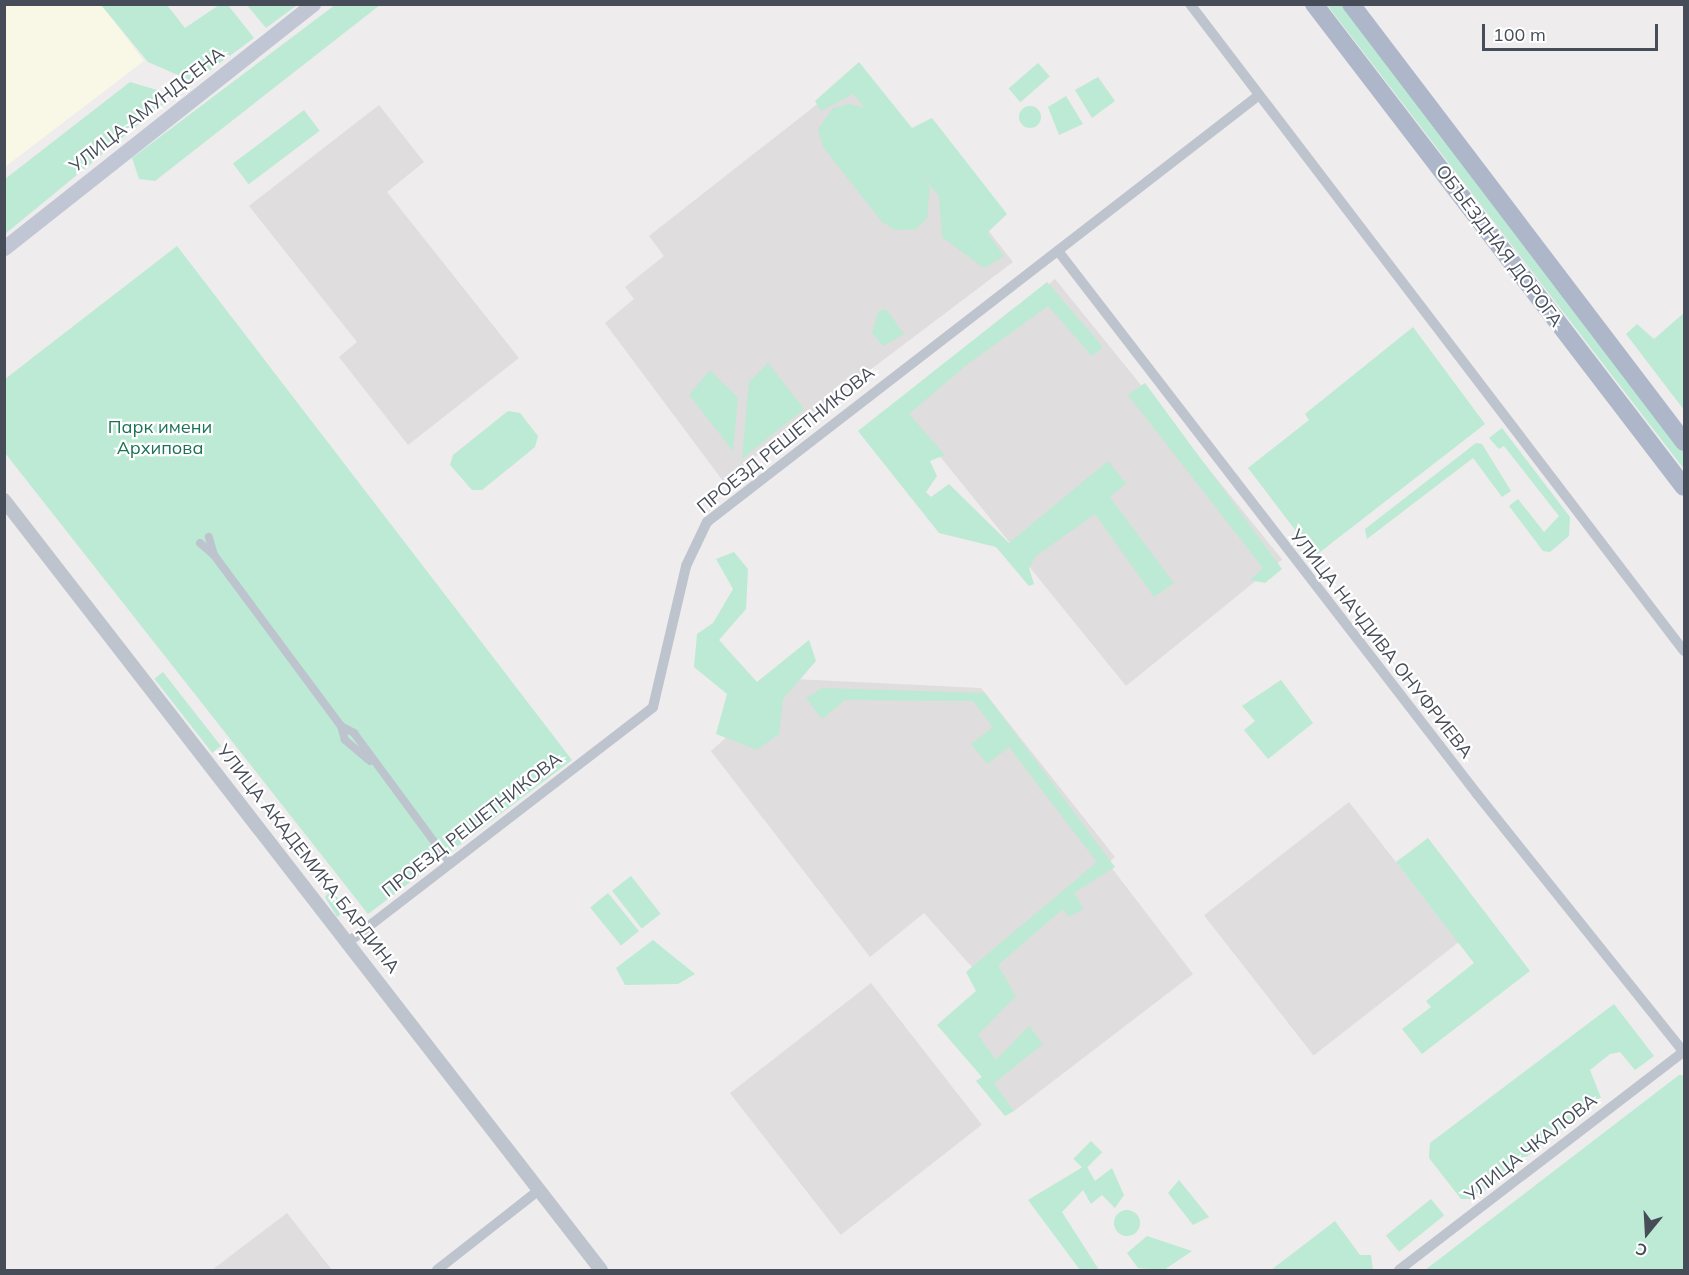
<!DOCTYPE html>
<meta charset="utf-8">
<style>
body{margin:0}
#map{position:relative;width:1689px;height:1275px;overflow:hidden;background:#eeecec;font-family:Mulish,sans-serif}
div>[style]{position:absolute}
.commercial>*{inset:0;background:#f9f7e5}
.education>*{inset:0;background:#dfdddd;transform-origin:0 0}
.green>*{inset:0;background:#bcead5;transform-origin:0 0}
.round{border-radius:50%}
.pedestrian>*{height:8px;margin:-4px;padding:0 4px;transform-origin:4px;border-radius:4px;background:#bec4cd}
.minor>*{height:10px;margin:-5px;padding:0 5px;transform-origin:5px;border-radius:5px;background:#bec4cd}
.tertiary>*{height:14px;margin:-7px;padding:0 7px;transform-origin:7px;border-radius:7px;background:#bec4cd}
.secondary>*{height:15px;margin:-7.5px;padding:0 7.5px;transform-origin:7.5px;border-radius:7.5px;background:#c0c6d4}
.primary>*{height:18px;margin:-9px;padding:0 9px;transform-origin:9px;border-radius:9px;background:#adb7c9}
span{translate:-50% -50%;white-space:nowrap;text-align:center;line-height:1.15;-webkit-text-stroke:4.5px #fff;paint-order:stroke}
.street-label{font-size:18px;color:#464c58}
.park-label{font-size:18px;color:#1d7255}
.frame{position:absolute;inset:0;border:6px solid #464c58;pointer-events:none}
.north{position:absolute;left:1617px;top:1203px;width:60px;height:60px;-webkit-text-stroke:4px #fff;paint-order:stroke;rotate:198deg;font-size:16px;font-weight:700;line-height:24px;text-align:center;color:#464c58}
.north::after{content:'';display:block;margin:auto;width:21px;height:27px;background:#464c58;clip-path:polygon(50% 0,100% 100%,50% 72%,0 100%)}
.scale{position:absolute;left:1482px;top:24px;width:176px;height:27px;box-sizing:border-box;border:3px solid #464c58;border-top:0;padding-left:8px;font-size:18px;line-height:21px;white-space:nowrap;color:#464c58;-webkit-text-stroke:4px #fff;paint-order:stroke}
</style>
<div id="map">
<div class="commercial">
<i style="clip-path:polygon(5px 5px,102px 5px,144px 61px,5px 167px)"></i>
</div>
<div class="education">
<i style="clip-path:polygon(862px 69px,1013px 262px,723px 481px,605px 323px,634px 299px,625px 287px,664px 256px,649px 236px)"></i>
<i style="clip-path:polygon(379px 105px,424px 162px,387px 192px,519px 358px,408px 445px,339px 357px,357px 342px,249px 206px)"></i>
<i style="left:1055px;top:279px;width:361px;height:201px;rotate:51deg"></i>
<i style="clip-path:polygon(793px 679px,981px 688px,1115px 857px,1108px 863px,1193px 974px,1014px 1111px,957px 1036px,1000px 1004px,971px 966px,924px 913px,870px 957px,711px 751px)"></i>
<i style="left:1349px;top:802px;width:178px;height:184px;rotate:52deg"></i>
<i style="left:871px;top:983px;width:180px;height:179px;rotate:52deg"></i>
<i style="clip-path:polygon(287px 1213px,332px 1270px,212px 1270px)"></i>
</div>
<div class="green">
<i style="clip-path:polygon(101px 5px,167px 5px,185px 28px,219px 5px,228px 5px,254px 38px,194px 82px,148px 62px)"></i>
<i style="clip-path:polygon(247px 5px,297px 5px,266px 28px)"></i>
<i style="clip-path:polygon(335px 5px,380px 5px,155px 181px,139px 179px,132px 158px)"></i>
<i style="clip-path:polygon(1327px 5px,1341px 5px,1620px 366px,1684px 449px,1684px 469px)"></i>
<i style="clip-path:polygon(859px 62px,912px 128px,932px 118px,1007px 214px,987px 233px,1004px 256px,984px 268px,942px 237px,939px 196px,920px 173px,930px 187px,927px 218px,916px 229px,896px 230px,882px 222px,823px 147px,818px 129px,833px 108px,850px 104px,865px 108px,853px 94px,821px 111px,815px 101px)"></i>
<i style="left:1038px;top:63px;width:18px;height:39px;rotate:49deg"></i>
<i style="clip-path:polygon(1098px 77px,1115px 101px,1092px 118px,1075px 90px)"></i>
<i style="clip-path:polygon(130px 82px,157px 90px,167px 101px,5px 234px,5px 179px)"></i>
<i style="clip-path:polygon(1066px 96px,1083px 124px,1059px 135px,1048px 107px)"></i>
<i class="round" style="left:1019px;top:106px;width:22px;height:22px"></i>
<i style="left:304px;top:110px;width:26px;height:89px;rotate:53deg"></i>
<i style="clip-path:polygon(177px 246px,572px 760px,368px 914px,5px 453px,5px 379px)"></i>
<i style="clip-path:polygon(1047px 282px,1103px 347px,1092px 356px,1048px 306px,965px 366px,909px 414px,945px 455px,930px 461px,937px 476px,926px 492px,931px 497px,949px 484px,1009px 543px,1108px 461px,1126px 483px,1110px 497px,1174px 583px,1154px 597px,1095px 514px,1036px 556px,1029px 568px,1034px 584px,1029px 586px,996px 547px,939px 533px,858px 431px)"></i>
<i style="clip-path:polygon(886px 309px,904px 334px,883px 346px,872px 333px,878px 312px)"></i>
<i style="clip-path:polygon(1684px 313px,1684px 410px,1626px 334px,1637px 324px,1654px 339px)"></i>
<i style="clip-path:polygon(1413px 327px,1485px 424px,1315px 556px,1248px 468px,1309px 420px,1305px 414px)"></i>
<i style="clip-path:polygon(768px 363px,804px 409px,742px 459px,749px 382px)"></i>
<i style="clip-path:polygon(710px 370px,738px 398px,733px 451px,689px 395px)"></i>
<i style="clip-path:polygon(1145px 383px,1282px 569px,1265px 583px,1250px 580px,1263px 568px,1128px 395px)"></i>
<i style="clip-path:polygon(508px 411px,520px 413px,538px 436px,535px 447px,482px 490px,472px 490px,450px 465px,453px 455px)"></i>
<i style="clip-path:polygon(1502px 428px,1570px 517px,1569px 536px,1550px 552px,1543px 551px,1509px 506px,1518px 499px,1544px 532px,1559px 516px,1504px 446px,1499px 449px,1489px 438px)"></i>
<i style="clip-path:polygon(1476px 443px,1482px 444px,1511px 491px,1502px 497px,1473px 458px,1367px 539px,1365px 529px)"></i>
<i style="clip-path:polygon(734px 552px,748px 569px,746px 609px,719px 640px,757px 682px,809px 640px,816px 661px,783px 699px,779px 734px,757px 750px,716px 734px,727px 694px,694px 667px,697px 634px,713px 623px,733px 589px,716px 559px)"></i>
<i style="left:163px;top:672px;width:94px;height:11px;rotate:52deg"></i>
<i style="clip-path:polygon(1281px 680px,1313px 723px,1268px 759px,1244px 730px,1255px 721px,1242px 706px)"></i>
<i style="clip-path:polygon(822px 688px,985px 693px,1115px 867px,1074px 893px,1084px 909px,1068px 917px,1063px 909px,998px 965px,1016px 996px,978px 1035px,996px 1060px,1029px 1026px,1043px 1044px,994px 1083px,1014px 1111px,1005px 1116px,976px 1081px,982px 1077px,937px 1025px,976px 991px,966px 972px,1097px 862px,1009px 747px,987px 764px,971px 744px,993px 727px,973px 701px,845px 700px,822px 719px,806px 698px)"></i>
<i style="clip-path:polygon(1428px 838px,1530px 971px,1422px 1054px,1402px 1029px,1431px 1007px,1426px 1001px,1474px 963px,1396px 862px)"></i>
<i style="left:631px;top:876px;width:48px;height:24px;rotate:52deg"></i>
<i style="clip-path:polygon(331px 890px,347px 909px,337px 917px,325px 897px)"></i>
<i style="left:608px;top:893px;width:49px;height:23px;rotate:51deg"></i>
<i style="clip-path:polygon(653px 940px,695px 974px,678px 984px,625px 985px,616px 968px)"></i>
<i style="clip-path:polygon(1614px 1004px,1654px 1056px,1635px 1070px,1620px 1052px,1610px 1054px,1590px 1070px,1601px 1098px,1473px 1199px,1461px 1199px,1429px 1158px,1430px 1143px)"></i>
<i style="clip-path:polygon(1679px 1075px,1684px 1075px,1684px 1270px,1425px 1270px)"></i>
<i style="left:1091px;top:1141px;width:16px;height:25px;rotate:45deg"></i>
<i style="clip-path:polygon(1086px 1165px,1095px 1181px,1112px 1168px,1124px 1195px,1115px 1208px,1102px 1195px,1091px 1204px,1083px 1190px,1062px 1212px,1099px 1270px,1080px 1270px,1028px 1200px)"></i>
<i style="clip-path:polygon(1179px 1180px,1209px 1217px,1193px 1225px,1168px 1193px)"></i>
<i style="left:1431px;top:1199px;width:21px;height:58px;rotate:51deg"></i>
<i class="round" style="left:1114px;top:1210px;width:26px;height:26px"></i>
<i style="clip-path:polygon(1335px 1221px,1360px 1255px,1371px 1255px,1373px 1270px,1271px 1270px)"></i>
<i style="clip-path:polygon(1147px 1236px,1192px 1251px,1164px 1270px,1138px 1268px,1127px 1253px)"></i>
</div>
<div class="pedestrian">
<i style="left:200px;top:543px;width:18px;rotate:41deg"></i>
<i style="left:214px;top:555px;width:19px;rotate:-106deg"></i>
<i style="left:214px;top:555px;width:213px;rotate:53.4deg"></i>
<i style="left:370px;top:761px;width:33px;rotate:-140deg"></i>
<i style="left:345px;top:740px;width:15px;rotate:-106deg"></i>
<i style="left:341px;top:726px;width:15px;rotate:28deg"></i>
<i style="left:354px;top:733px;width:162px;rotate:53.6deg"></i>
</div>
<div class="minor">
<i style="left:1190px;top:4px;width:814px;rotate:52.64deg"></i>
<i style="left:1058px;top:251px;width:686px;rotate:52.34deg"></i>
<i style="left:1477px;top:794px;width:331px;rotate:51.3deg"></i>
<i style="left:347px;top:943px;width:386px;rotate:-37.6deg"></i>
<i style="left:653px;top:707px;width:145px;rotate:-76.8deg"></i>
<i style="left:686px;top:566px;width:49px;rotate:-64.5deg"></i>
<i style="left:707px;top:522px;width:698px;rotate:-37.72deg"></i>
<i style="left:437px;top:1270px;width:130px;rotate:-38.1deg"></i>
<i style="left:1399px;top:1270px;width:359px;rotate:-37.5deg"></i>
</div>
<div class="tertiary">
<i style="left:4px;top:500px;width:974px;rotate:52.21deg"></i>
</div>
<div class="secondary">
<i style="left:4px;top:248px;width:394px;rotate:-38.3deg"></i>
</div>
<div class="primary">
<i style="left:1314px;top:4px;width:608px;rotate:52.55deg"></i>
<i style="left:1351px;top:4px;width:550px;rotate:52.76deg"></i>
</div>
<div class="street-label">
<span style="left:147px;top:110px;rotate:-38deg">УЛИЦА АМУНДСЕНА</span>
<span style="left:1499px;top:246px;rotate:53deg">ОБЪЕЗДНАЯ ДОРОГА</span>
<span style="left:786px;top:440px;rotate:-39deg">ПРОЕЗД РЕШЕТНИКОВА</span>
<span style="left:1381px;top:644px;rotate:52deg">УЛИЦА НАЧДИВА ОНУФРИЕВА</span>
<span style="left:472px;top:825px;rotate:-38deg">ПРОЕЗД РЕШЕТНИКОВА</span>
<span style="left:308px;top:859px;rotate:52deg">УЛИЦА АКАДЕМИКА БАРДИНА</span>
<span style="left:1531px;top:1148px;rotate:-38deg">УЛИЦА ЧКАЛОВА</span>
</div>
<div class="park-label">
<span style="left:160px;top:438px">Парк имени<br>Архипова</span>
</div>
<div class="frame"></div>
<div class="north">С</div>
<div class="scale">100 m</div>
</div>
